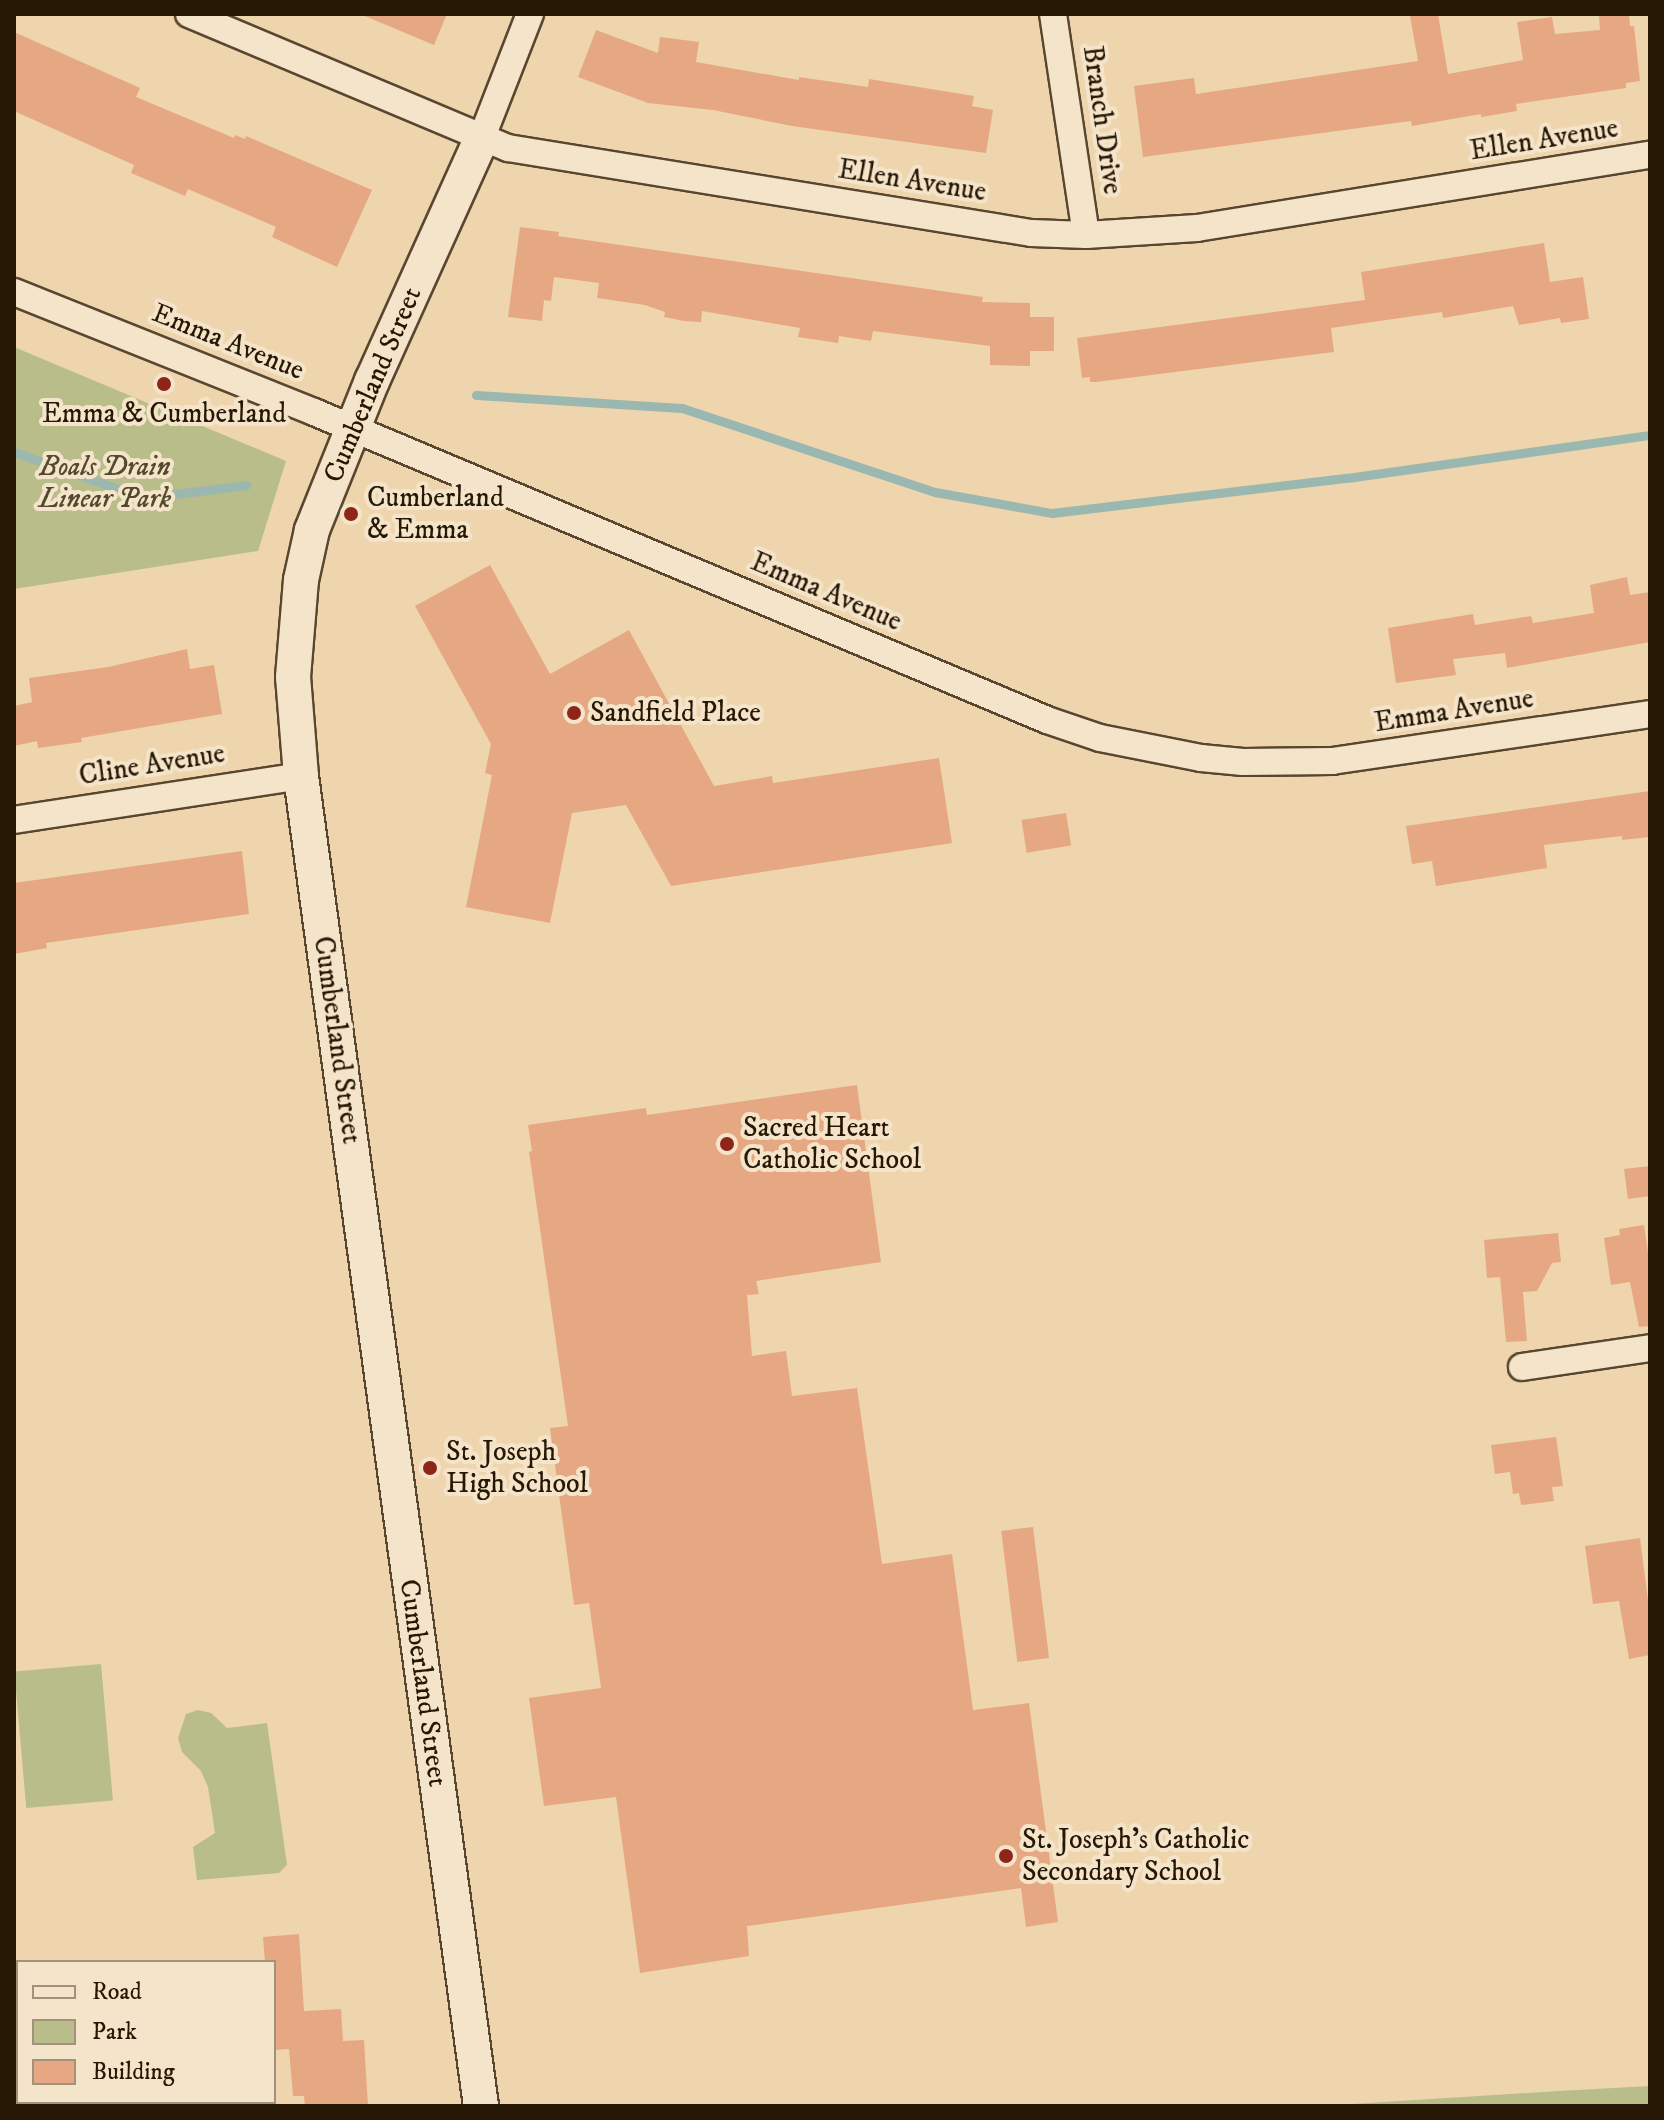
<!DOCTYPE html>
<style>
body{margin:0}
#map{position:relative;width:1664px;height:2120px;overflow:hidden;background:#eed5ad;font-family:"IM FELL DW Pica",serif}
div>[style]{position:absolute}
.green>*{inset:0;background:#b9bd8a;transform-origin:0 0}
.stream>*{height:9px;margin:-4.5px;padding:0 4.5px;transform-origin:4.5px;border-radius:4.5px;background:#9ab8af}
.building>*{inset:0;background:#e6a882;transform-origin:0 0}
.roads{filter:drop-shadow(2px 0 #59462f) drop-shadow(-2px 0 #59462f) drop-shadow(0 2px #59462f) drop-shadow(0 -2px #59462f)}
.minor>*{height:26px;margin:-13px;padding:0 13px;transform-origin:13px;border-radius:13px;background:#f4e4ca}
.tertiary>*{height:34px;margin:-17px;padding:0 17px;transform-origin:17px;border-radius:17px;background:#f4e4ca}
.dots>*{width:22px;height:22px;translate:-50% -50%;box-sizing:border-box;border:4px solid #f4e4ca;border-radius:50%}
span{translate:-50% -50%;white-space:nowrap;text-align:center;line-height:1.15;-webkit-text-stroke:8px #f4e4ca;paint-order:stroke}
.street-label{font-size:28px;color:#271705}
.poi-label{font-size:28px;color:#271705}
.left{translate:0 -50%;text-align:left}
.park-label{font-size:28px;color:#53492d;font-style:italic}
.frame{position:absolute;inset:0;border:16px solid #271705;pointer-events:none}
.legend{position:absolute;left:16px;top:1960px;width:260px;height:144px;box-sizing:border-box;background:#f4e4ca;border:2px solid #a2927b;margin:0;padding:10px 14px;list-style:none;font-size:24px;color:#271705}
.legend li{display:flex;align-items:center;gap:16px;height:40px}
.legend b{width:40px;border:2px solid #a2927b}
</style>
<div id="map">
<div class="green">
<i style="clip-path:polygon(14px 347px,286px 461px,258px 551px,14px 589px)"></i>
<i style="left:101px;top:1664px;width:137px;height:87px;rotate:85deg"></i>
<i style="clip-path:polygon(198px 1710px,211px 1713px,227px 1728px,267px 1723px,287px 1865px,279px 1873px,197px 1880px,193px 1847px,215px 1833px,208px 1787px,201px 1771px,182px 1752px,178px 1738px,186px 1714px)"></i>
<i style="clip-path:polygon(1650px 2086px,1650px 2106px,1320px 2106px,1559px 2091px)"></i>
</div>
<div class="stream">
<i style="left:476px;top:395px;width:206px;rotate:3.6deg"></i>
<i style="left:682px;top:408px;width:267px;rotate:18.4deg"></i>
<i style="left:935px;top:492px;width:119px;rotate:10.2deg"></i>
<i style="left:1052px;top:513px;width:297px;rotate:-6.8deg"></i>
<i style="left:1347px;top:478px;width:306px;rotate:-8.1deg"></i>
<i style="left:14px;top:452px;width:138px;rotate:19.5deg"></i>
<i style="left:144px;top:498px;width:103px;rotate:-7.3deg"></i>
</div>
<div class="building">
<i style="clip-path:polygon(360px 14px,447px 14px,434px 45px)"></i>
<i style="clip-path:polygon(1424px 14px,1438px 14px,1448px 74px,1523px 60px,1517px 22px,1552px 17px,1555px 34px,1600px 30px,1599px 16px,1629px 14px,1630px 26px,1634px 26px,1640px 81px,1626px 83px,1626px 88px,1516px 104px,1517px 111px,1481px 117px,1481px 114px,1412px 126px,1411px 121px,1143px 157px,1134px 86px,1194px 78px,1196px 94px,1418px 61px,1410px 16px)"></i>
<i style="clip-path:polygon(596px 30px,658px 53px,660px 37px,699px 42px,696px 62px,799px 80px,799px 77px,868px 87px,869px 79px,974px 96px,972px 106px,993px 110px,986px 153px,792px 126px,713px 110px,648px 103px,578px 77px)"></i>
<i style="clip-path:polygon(14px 32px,140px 88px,136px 97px,234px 138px,235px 135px,245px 139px,246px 136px,372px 190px,337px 267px,272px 237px,276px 227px,188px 189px,185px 196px,131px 173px,134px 165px,14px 111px)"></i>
<i style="clip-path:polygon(520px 227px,559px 232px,558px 236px,983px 297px,982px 302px,1030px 303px,1030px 317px,1054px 317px,1054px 351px,1030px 351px,1030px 366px,990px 365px,990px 346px,873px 331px,871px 341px,839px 336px,838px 343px,798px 337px,800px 328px,702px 311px,701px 322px,684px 321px,664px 317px,665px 312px,645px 305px,597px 298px,599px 283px,554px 277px,551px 301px,544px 300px,542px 321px,508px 317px)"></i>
<i style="clip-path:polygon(1544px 243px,1550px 282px,1583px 277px,1589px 319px,1561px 323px,1560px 318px,1519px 325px,1513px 306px,1443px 318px,1442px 312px,1331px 328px,1334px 352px,1096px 382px,1090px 382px,1090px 377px,1082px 378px,1077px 338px,1365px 300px,1361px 272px)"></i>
<i style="clip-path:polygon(490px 565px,550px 674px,629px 630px,714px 786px,772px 776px,773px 783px,939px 758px,952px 843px,671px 886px,626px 805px,572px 813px,550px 923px,466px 907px,492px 775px,485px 773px,491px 744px,415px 606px)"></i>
<i style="clip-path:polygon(1627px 577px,1630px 595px,1650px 592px,1650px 642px,1507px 668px,1505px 653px,1453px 659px,1456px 675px,1396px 683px,1388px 628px,1473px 614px,1475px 625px,1531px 616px,1533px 623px,1594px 613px,1590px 585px)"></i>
<i style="clip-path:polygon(187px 649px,190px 669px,214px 665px,222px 714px,81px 738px,82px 742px,38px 748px,37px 741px,14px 746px,14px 706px,32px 702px,29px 678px,108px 667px)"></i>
<i style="clip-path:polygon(1650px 791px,1650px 837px,1622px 840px,1622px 836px,1544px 845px,1547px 868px,1436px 886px,1432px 861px,1412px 864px,1406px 826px)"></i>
<i style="left:1066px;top:813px;width:33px;height:45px;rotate:81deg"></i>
<i style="clip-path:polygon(242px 851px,249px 914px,46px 943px,47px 948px,14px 954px,14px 883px)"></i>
<i style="clip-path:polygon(857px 1085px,881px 1262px,756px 1281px,759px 1294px,747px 1295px,752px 1356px,786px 1351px,792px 1396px,857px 1388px,882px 1564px,952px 1554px,973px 1710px,1029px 1703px,1058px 1922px,1026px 1927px,1021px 1888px,747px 1926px,749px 1956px,640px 1973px,616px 1797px,544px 1806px,529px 1698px,601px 1688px,589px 1603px,574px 1605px,550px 1428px,568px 1426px,529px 1152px,532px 1151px,528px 1125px,646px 1108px,647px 1115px)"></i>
<i style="clip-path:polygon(1650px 1166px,1650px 1196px,1628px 1199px,1624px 1169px)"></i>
<i style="clip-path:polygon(1644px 1225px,1650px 1266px,1650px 1326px,1639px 1327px,1630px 1282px,1611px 1285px,1604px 1238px,1620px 1235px,1619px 1229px)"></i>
<i style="clip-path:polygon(1558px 1233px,1561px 1262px,1552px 1263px,1537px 1291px,1523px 1292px,1527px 1341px,1506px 1342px,1500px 1277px,1487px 1278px,1484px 1240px)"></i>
<i style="clip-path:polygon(1556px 1437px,1563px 1486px,1552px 1487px,1554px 1501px,1521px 1505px,1519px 1493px,1513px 1494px,1510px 1472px,1495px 1474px,1491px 1445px)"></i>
<i style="left:1033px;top:1527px;width:132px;height:32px;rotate:83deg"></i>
<i style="clip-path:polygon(1640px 1538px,1650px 1616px,1650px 1655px,1629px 1659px,1619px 1601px,1593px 1604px,1585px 1546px)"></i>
<i style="clip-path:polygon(299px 1934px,304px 2011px,341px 2009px,343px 2041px,364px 2040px,368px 2106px,305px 2106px,304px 2096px,293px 2096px,289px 2049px,274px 2050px,274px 1962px,265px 1962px,263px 1937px)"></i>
</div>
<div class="roads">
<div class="minor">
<i style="left:189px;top:14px;width:346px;rotate:22.8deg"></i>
<i style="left:508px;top:148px;width:530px;rotate:9.23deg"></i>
<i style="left:1031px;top:233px;width:55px;rotate:2.1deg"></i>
<i style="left:1086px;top:235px;width:111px;rotate:-3.6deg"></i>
<i style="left:1197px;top:228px;width:459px;rotate:-9.2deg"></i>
<i style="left:1053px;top:14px;width:223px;rotate:81.5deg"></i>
<i style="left:482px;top:137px;width:132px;rotate:-68.7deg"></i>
<i style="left:14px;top:292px;width:323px;rotate:21.8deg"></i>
<i style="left:314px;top:412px;width:795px;rotate:22.79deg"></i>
<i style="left:1047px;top:720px;width:56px;rotate:18.8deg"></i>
<i style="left:1100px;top:738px;width:103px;rotate:11.2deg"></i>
<i style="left:1201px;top:758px;width:42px;rotate:5.4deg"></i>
<i style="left:1243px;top:762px;width:89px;rotate:-0.6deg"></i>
<i style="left:1332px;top:761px;width:321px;rotate:-8.4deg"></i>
<i style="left:14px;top:820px;width:290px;rotate:-8.7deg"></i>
<i style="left:1522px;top:1367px;width:129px;rotate:-8.4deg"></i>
</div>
<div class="tertiary">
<i style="left:481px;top:2106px;width:1342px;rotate:-97.71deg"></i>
<i style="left:301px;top:776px;width:99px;rotate:-94.6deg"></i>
<i style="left:293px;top:677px;width:97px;rotate:-85.3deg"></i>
<i style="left:301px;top:580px;width:51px;rotate:-77.6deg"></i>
<i style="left:312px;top:530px;width:161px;rotate:-68.1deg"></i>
<i style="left:372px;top:381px;width:268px;rotate:-65.7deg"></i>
</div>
</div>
<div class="dots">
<i style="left:164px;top:384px;background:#8f2418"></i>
<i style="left:351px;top:514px;background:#8f2418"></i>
<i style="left:574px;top:713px;background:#8f2418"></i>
<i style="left:727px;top:1144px;background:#8f2418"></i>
<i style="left:430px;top:1468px;background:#8f2418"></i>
<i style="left:1006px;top:1856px;background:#8f2418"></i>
</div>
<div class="street-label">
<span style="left:1102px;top:120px;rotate:82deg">Branch Drive</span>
<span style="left:1544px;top:140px;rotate:-9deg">Ellen Avenue</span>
<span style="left:912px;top:181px;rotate:9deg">Ellen Avenue</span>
<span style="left:228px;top:342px;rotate:22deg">Emma Avenue</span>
<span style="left:373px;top:385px;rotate:-67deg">Cumberland Street</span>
<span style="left:826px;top:592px;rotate:23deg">Emma Avenue</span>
<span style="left:1454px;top:711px;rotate:-9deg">Emma Avenue</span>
<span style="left:152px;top:765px;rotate:-9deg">Cline Avenue</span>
<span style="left:337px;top:1040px;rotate:82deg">Cumberland Street</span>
<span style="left:423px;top:1683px;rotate:82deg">Cumberland Street</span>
</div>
<div class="poi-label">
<span style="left:164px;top:414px">Emma &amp; Cumberland</span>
<span class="left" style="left:367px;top:514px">Cumberland<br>&amp; Emma</span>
<span class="left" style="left:590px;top:713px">Sandfield Place</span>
<span class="left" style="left:743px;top:1144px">Sacred Heart<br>Catholic School</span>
<span class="left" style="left:446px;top:1468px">St. Joseph<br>High School</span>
<span class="left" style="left:1022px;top:1856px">St. Joseph's Catholic<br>Secondary School</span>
</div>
<div class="park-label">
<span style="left:105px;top:483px">Boals Drain<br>Linear Park</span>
</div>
<div class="frame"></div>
<ul class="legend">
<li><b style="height:10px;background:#f4e4ca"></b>Road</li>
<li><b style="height:22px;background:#b9bd8a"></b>Park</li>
<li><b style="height:22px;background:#e6a882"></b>Building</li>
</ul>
</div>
